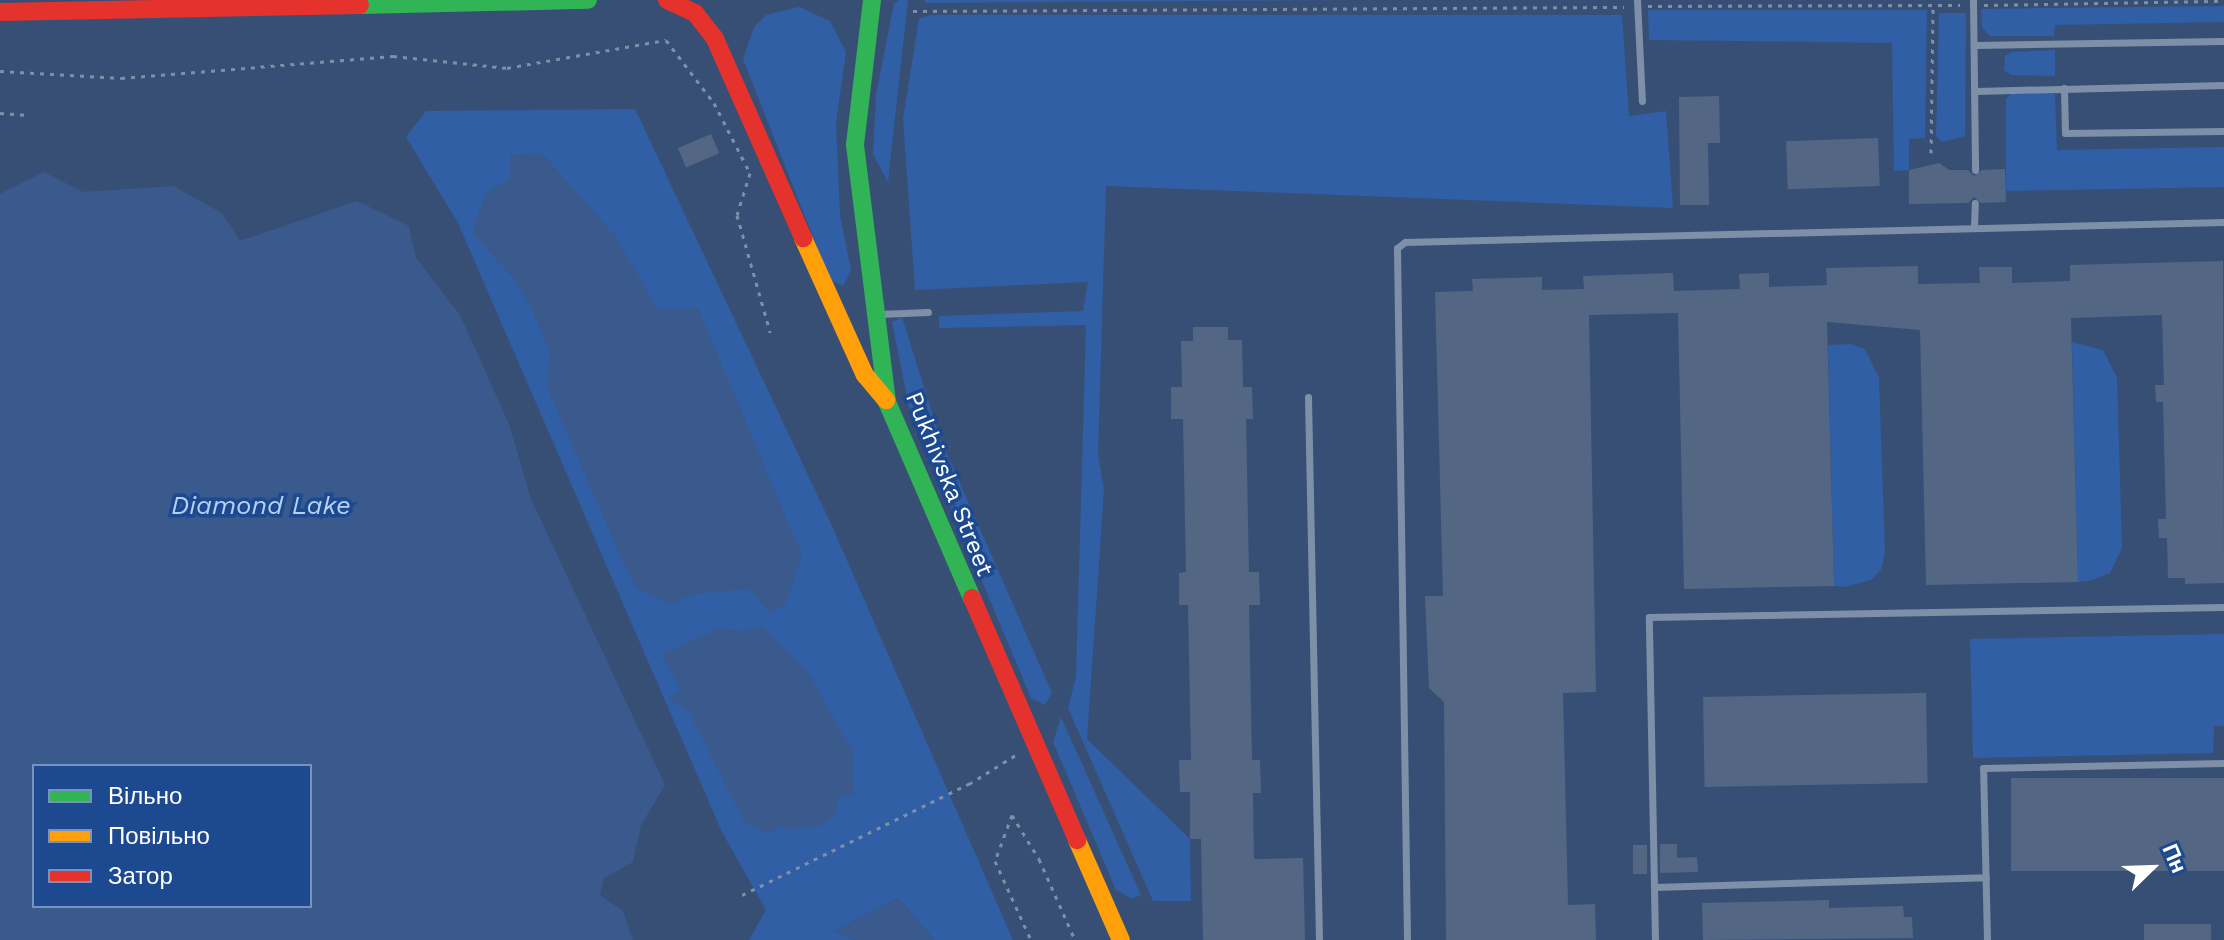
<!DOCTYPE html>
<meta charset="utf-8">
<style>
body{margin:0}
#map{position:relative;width:2224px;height:940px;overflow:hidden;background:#374f75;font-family:"Work Sans",sans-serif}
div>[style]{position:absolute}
.green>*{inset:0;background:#305fa6}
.water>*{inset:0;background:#3a598c}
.building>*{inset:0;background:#536785;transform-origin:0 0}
.path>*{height:3px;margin-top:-1.5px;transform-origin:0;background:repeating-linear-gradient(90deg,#7e90a8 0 4px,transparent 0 10px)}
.lane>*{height:7px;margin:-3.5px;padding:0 3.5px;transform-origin:3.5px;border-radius:3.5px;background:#7e90a8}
.fast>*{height:18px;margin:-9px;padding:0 9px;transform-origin:9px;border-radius:9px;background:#30b455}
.slow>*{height:18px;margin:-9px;padding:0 9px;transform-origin:9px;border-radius:9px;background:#ff9f0a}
.jam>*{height:18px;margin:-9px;padding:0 9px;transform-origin:9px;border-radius:9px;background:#e5322d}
span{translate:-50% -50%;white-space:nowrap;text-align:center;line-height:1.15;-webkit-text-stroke:7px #1c4990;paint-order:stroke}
.street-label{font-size:24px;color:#fff}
.water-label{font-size:26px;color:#b7d0f5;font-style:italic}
.legend{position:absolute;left:32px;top:764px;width:280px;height:144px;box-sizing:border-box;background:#1c4990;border:2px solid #7792bc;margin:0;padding:10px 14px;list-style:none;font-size:24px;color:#fff}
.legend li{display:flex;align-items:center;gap:16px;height:40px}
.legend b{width:40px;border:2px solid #7792bc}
.north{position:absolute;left:2112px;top:828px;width:80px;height:80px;-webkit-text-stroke:6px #1c4990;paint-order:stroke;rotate:67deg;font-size:22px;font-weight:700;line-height:32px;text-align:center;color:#fff}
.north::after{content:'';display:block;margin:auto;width:28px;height:36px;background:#fff;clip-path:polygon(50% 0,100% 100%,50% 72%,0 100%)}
</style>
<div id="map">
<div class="green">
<i style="clip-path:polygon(899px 0,908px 0,888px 182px,873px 154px,876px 95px,894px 3px)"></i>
<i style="clip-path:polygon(925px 0,1351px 0,925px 3px)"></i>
<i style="clip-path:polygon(2224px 6px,2224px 22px,2055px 25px,2054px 36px,1990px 36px,1982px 28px,1981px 9px)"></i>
<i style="clip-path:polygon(799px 7px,830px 21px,846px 52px,836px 123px,840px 215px,851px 270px,843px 286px,830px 280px,743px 59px,754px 27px,766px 15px)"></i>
<i style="clip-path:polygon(1648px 10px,1927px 10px,1925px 138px,1909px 139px,1909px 170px,1894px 171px,1892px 43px,1649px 40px)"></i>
<i style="clip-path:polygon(1939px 13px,1966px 13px,1965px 136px,1942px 142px,1936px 136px)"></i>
<i style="clip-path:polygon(930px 15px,1622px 15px,1629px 116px,1666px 111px,1673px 208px,1106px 186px,1098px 454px,1104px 490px,1087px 739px,1190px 839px,1191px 901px,1153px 901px,1068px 708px,1076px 677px,1086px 325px,939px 328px,939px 316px,1083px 311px,1088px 282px,915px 290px,903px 119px,919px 19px)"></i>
<i style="clip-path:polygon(2055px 50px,2055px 76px,2011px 75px,2004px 70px,2005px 56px,2011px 52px)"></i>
<i style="clip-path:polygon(2011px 94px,2055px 94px,2057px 150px,2224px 147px,2224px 187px,2006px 191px,2006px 99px)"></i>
<i style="clip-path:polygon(635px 109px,832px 526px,1013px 940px,934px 940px,898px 898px,835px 931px,855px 940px,749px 940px,766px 910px,722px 832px,458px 223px,406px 137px,426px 111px)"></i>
<i style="clip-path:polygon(902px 317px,940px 438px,1052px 693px,1045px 705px,1031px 698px,909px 407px,892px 322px)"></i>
<i style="clip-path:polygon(2072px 342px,2103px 350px,2117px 378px,2122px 548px,2110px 573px,2089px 581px,2078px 582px)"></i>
<i style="clip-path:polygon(1851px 344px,1865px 349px,1879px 378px,1885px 553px,1881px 570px,1871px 580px,1845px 587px,1834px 586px,1828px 345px)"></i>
<i style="clip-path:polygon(2224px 634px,2224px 726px,2214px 726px,2213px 753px,1973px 758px,1970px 639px)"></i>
<i style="clip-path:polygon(1061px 717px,1141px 895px,1132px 899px,1116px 890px,1053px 742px)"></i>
</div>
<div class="water">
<i style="clip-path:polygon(542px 153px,617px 238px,658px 310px,698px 308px,802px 555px,786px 604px,769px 612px,749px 589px,695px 594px,671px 604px,638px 589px,622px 560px,547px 387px,550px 352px,533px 312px,515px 280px,472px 233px,485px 194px,510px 178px,510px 155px)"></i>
<i style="clip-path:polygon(evenodd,44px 172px,83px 192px,173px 186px,222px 213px,240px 241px,357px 201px,409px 226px,416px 258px,460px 315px,509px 424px,531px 499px,665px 785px,641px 825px,633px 862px,604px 878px,600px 895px,623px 911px,633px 940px,0 940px,0 194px,44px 172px,34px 766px,310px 766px,310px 906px,34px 906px,34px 766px)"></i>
<i style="clip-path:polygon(761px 625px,810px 676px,854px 754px,854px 794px,839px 798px,834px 816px,823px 825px,791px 830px,781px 825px,767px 834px,744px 822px,687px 709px,668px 698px,681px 690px,662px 654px,718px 629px,744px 631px)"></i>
<i style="clip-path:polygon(898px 898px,934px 940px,855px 940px,835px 931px)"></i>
</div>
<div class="building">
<i style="clip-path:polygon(1719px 96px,1720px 143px,1708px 143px,1709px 205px,1680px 205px,1679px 97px)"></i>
<i style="left:711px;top:134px;width:21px;height:36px;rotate:67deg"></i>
<i style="left:1878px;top:138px;width:48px;height:92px;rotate:88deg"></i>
<i style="clip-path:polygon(1939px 163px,1949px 170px,1968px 170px,1974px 176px,1982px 170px,2005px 169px,2006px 202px,1981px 203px,1974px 197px,1968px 203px,1909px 204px,1909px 170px)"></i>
<i style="clip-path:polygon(2223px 261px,2224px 583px,2185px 584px,2185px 578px,2168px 578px,2167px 538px,2159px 538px,2158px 519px,2166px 519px,2163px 402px,2156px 402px,2155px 385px,2164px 385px,2162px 315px,2071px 318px,2078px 582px,1926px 585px,1920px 330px,1827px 322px,1834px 586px,1684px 589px,1678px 313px,1589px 315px,1596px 692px,1563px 693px,1568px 905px,1595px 904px,1596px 940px,1446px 940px,1444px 702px,1429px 688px,1425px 596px,1443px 596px,1435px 292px,1473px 291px,1472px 279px,1542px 277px,1542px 290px,1584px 289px,1583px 276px,1673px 273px,1674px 291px,1740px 289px,1739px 274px,1769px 273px,1769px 287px,1827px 285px,1826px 268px,1918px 266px,1918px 284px,1980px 283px,1979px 267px,2012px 267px,2012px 283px,2070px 281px,2070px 265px)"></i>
<i style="clip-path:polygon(1193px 327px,1228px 327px,1228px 340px,1242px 340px,1243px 387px,1252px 387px,1253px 419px,1246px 419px,1249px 572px,1259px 572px,1260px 605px,1249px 605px,1252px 760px,1260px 760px,1261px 793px,1253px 793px,1254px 859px,1303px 858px,1305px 940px,1203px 940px,1201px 839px,1190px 839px,1190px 792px,1180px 792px,1179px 760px,1191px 760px,1188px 605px,1179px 605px,1179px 573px,1186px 572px,1183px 419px,1171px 419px,1171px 387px,1182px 387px,1181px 341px,1193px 341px)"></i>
<i style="left:1926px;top:693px;width:90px;height:223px;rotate:89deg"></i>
<i style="left:2224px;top:778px;width:93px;height:213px;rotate:90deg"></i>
<i style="clip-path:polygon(1660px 844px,1677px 844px,1677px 858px,1697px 857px,1698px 872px,1660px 873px)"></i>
<i style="left:1633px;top:845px;width:14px;height:29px"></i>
<i style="clip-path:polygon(1829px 900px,1829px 908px,1903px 906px,1904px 917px,1912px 917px,1913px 938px,1703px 940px,1702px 903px)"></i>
<i style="left:2144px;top:924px;width:67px;height:16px"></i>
</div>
<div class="path">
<i style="left:1984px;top:5px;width:240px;rotate:-1deg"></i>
<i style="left:1648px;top:6px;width:312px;rotate:-0.2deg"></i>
<i style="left:913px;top:11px;width:711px;rotate:-0.32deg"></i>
<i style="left:0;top:71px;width:121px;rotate:3.3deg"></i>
<i style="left:121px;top:78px;width:273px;rotate:-4.6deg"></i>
<i style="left:393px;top:56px;width:115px;rotate:6deg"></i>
<i style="left:507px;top:68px;width:161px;rotate:-10deg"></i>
<i style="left:666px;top:40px;width:79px;rotate:52.7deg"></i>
<i style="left:714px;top:103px;width:79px;rotate:62.8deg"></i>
<i style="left:750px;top:173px;width:44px;rotate:107.2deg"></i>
<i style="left:737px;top:215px;width:122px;rotate:74.2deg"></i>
<i style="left:0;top:113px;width:28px;rotate:4deg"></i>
<i style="left:1931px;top:153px;width:147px;rotate:-89.2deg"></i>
<i style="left:1012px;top:815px;width:52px;rotate:58.5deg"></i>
<i style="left:1039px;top:859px;width:89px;rotate:66deg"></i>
<i style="left:1012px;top:815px;width:49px;rotate:110.3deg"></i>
<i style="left:995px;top:861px;width:87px;rotate:65.5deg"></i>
<i style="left:742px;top:895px;width:253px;rotate:-26.1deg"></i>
<i style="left:969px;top:784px;width:59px;rotate:-31.8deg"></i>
</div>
<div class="lane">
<i style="left:1637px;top:0;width:101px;rotate:87.2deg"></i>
<i style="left:1973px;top:0;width:170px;rotate:89.3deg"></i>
<i style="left:1975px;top:45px;width:249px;rotate:-0.9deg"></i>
<i style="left:2064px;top:88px;width:45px;rotate:88.7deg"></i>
<i style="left:2065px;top:133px;width:159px;rotate:-0.7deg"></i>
<i style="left:1976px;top:91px;width:248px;rotate:-1.4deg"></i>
<i style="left:1974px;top:227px;width:24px;rotate:-88deg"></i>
<i style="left:879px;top:314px;width:49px;rotate:-2.3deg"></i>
<i style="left:1308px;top:397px;width:543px;rotate:88.84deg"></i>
<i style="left:1654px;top:887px;width:332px;rotate:-1.7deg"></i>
<i style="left:1407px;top:940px;width:692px;rotate:-90.83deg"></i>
<i style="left:1397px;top:248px;width:10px;rotate:-37deg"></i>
<i style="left:1405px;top:242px;width:819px;rotate:-1.4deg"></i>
<i style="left:1655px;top:940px;width:323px;rotate:-91.1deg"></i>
<i style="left:1649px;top:617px;width:575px;rotate:-1deg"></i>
<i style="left:1987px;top:940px;width:172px;rotate:-91.3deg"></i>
<i style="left:1983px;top:768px;width:241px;rotate:-1.2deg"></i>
</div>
<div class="fast">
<i style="left:872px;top:0;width:146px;rotate:96.7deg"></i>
<i style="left:855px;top:145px;width:259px;rotate:82.9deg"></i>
<i style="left:887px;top:402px;width:214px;rotate:66.6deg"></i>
<i style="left:360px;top:5px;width:228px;rotate:-1.3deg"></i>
</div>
<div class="slow">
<i style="left:803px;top:238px;width:150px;rotate:65.7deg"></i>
<i style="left:865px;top:375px;width:33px;rotate:50deg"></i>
<i style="left:1077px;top:840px;width:109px;rotate:66.3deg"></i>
</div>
<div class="jam">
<i style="left:667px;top:0;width:31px;rotate:25deg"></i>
<i style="left:695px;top:13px;width:33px;rotate:52deg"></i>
<i style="left:715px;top:39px;width:218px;rotate:66.1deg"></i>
<i style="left:0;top:12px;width:360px;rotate:-1.1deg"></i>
<i style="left:972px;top:598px;width:264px;rotate:66.5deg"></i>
</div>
<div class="street-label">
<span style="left:949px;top:484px;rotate:68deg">Pukhivska Street</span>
</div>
<div class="water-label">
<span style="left:261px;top:506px">Diamond Lake</span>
</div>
<ul class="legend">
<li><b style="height:10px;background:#30b455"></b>Вільно</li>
<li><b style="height:10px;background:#ff9f0a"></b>Повільно</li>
<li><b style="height:10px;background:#e5322d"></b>Затор</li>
</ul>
<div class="north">Пн</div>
</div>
